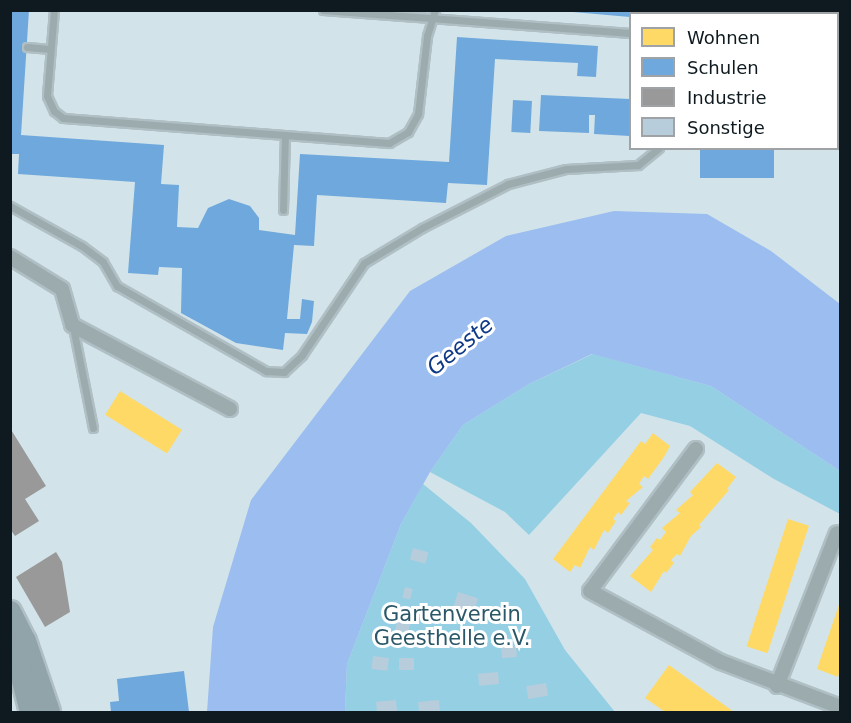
<!DOCTYPE html>
<style>
body{margin:0}
#map{position:relative;width:851px;height:723px;overflow:hidden;background:#d2e4ea;font-family:"DejaVu Sans",sans-serif}
div>[style]{position:absolute}
.green>*{inset:0;background:#94cfe4}
.water>*{inset:0;background:#9bbdef}
.homes>*{inset:0;background:#ffd966;transform-origin:0 0}
.schools>*{inset:0;background:#6fa8dc;transform-origin:0 0}
.industry>*{inset:0;background:#999}
.building>*{inset:0;background:#b7cddb;transform-origin:0 0}
.roads{filter:drop-shadow(2px 0 #b0bfc4) drop-shadow(-2px 0 #b0bfc4) drop-shadow(0 2px #b0bfc4) drop-shadow(0 -2px #b0bfc4)}
.service>*{height:7px;margin:-3.5px;padding:0 3.5px;transform-origin:3.5px;border-radius:3.5px;background:#9cacae}
.minor>*{height:14px;margin:-7px;padding:0 7px;transform-origin:7px;border-radius:7px;background:#9cacae}
.primary>*{height:22px;margin:-11px;padding:0 11px;transform-origin:11px;border-radius:11px;background:#91a4a9}
span{translate:-50% -50%;white-space:nowrap;text-align:center;line-height:1.15;-webkit-text-stroke:6px #fff;paint-order:stroke}
.park-label{font-size:21px;color:#2b5868}
.water-label{font-size:22px;color:#0d3987;font-style:italic}
.frame{position:absolute;inset:0;border:12px solid #0e1a1f;pointer-events:none}
.legend{position:absolute;left:629px;top:12px;width:210px;height:138px;box-sizing:border-box;background:#fff;border:2px solid #9fa3a5;margin:0;padding:8px 10px;list-style:none;font-size:18px;color:#0e1a1f}
.legend li{display:flex;align-items:center;gap:12px;height:30px}
.legend b{width:30px;border:2px solid #9fa3a5}
</style>
<div id="map">
<div class="green">
<i style="clip-path:polygon(593px 354px,711px 386px,840px 471px,840px 514px,774px 479px,690px 426px,641px 413px,529px 535px,505px 512px,430px 472px,463px 425px,529px 384px)"></i>
<i style="clip-path:polygon(423px 484px,471px 523px,525px 579px,565px 650px,615px 712px,345px 712px,347px 664px,401px 524px)"></i>
</div>
<div class="water">
<i style="clip-path:polygon(614px 211px,707px 214px,771px 251px,840px 304px,840px 471px,711px 386px,592px 354px,529px 384px,463px 425px,430px 472px,401px 524px,347px 664px,345px 712px,207px 712px,213px 627px,251px 500px,410px 291px,506px 236px)"></i>
</div>
<div class="homes">
<i style="left:120px;top:391px;width:73px;height:28px;rotate:32deg"></i>
<i style="clip-path:polygon(653px 433px,670px 446px,664px 457px,648px 479px,644px 476px,639px 484px,643px 487px,626px 501px,630px 503px,621px 515px,618px 512px,613px 519px,616px 521px,608px 533px,604px 530px,594px 550px,590px 547px,580px 568px,575px 565px,570px 572px,553px 559px,641px 441px,645px 444px)"></i>
<i style="clip-path:polygon(717px 463px,736px 477px,727px 489px,729px 490px,699px 525px,701px 527px,691px 536px,680px 556px,677px 554px,671px 560px,674px 563px,666px 573px,664px 571px,651px 592px,630px 576px,653px 550px,650px 547px,657px 538px,660px 540px,666px 532px,662px 528px,680px 513px,676px 510px,693px 495px,690px 492px)"></i>
<i style="left:788px;top:519px;width:22px;height:134px;rotate:18deg"></i>
<i style="clip-path:polygon(840px 602px,840px 669px,838px 677px,817px 669px)"></i>
<i style="clip-path:polygon(669px 665px,734px 712px,665px 712px,645px 698px)"></i>
</div>
<div class="schools">
<i style="clip-path:polygon(10px 10px,29px 10px,21px 135px,164px 145px,161px 184px,179px 185px,177px 227px,198px 228px,208px 208px,229px 199px,250px 206px,259px 218px,259px 230px,295px 235px,300px 154px,449px 162px,457px 37px,598px 46px,596px 77px,577px 76px,578px 63px,495px 59px,487px 185px,448px 183px,446px 203px,317px 195px,314px 246px,294px 245px,287px 319px,300px 319px,302px 299px,314px 301px,312px 322px,307px 334px,285px 333px,283px 350px,236px 343px,181px 313px,182px 268px,159px 267px,158px 275px,128px 273px,135px 182px,18px 174px,19px 154px,10px 154px)"></i>
<i style="clip-path:polygon(550px 10px,698px 10px,630px 14px,630px 17px)"></i>
<i style="clip-path:polygon(541px 95px,630px 99px,630px 136px,594px 134px,595px 115px,589px 115px,589px 133px,539px 131px)"></i>
<i style="left:513px;top:100px;width:19px;height:32px;rotate:3deg"></i>
<i style="left:700px;top:148px;width:74px;height:30px"></i>
<i style="clip-path:polygon(184px 671px,189px 712px,111px 712px,110px 702px,119px 701px,117px 679px)"></i>
</div>
<div class="industry">
<i style="clip-path:polygon(10px 428px,46px 486px,25px 499px,39px 521px,15px 536px,10px 529px)"></i>
<i style="clip-path:polygon(56px 552px,62px 562px,70px 612px,45px 627px,16px 577px)"></i>
</div>
<div class="building">
<i style="left:413px;top:548px;width:16px;height:12px;rotate:15deg"></i>
<i style="left:405px;top:587px;width:8px;height:11px;rotate:14deg"></i>
<i style="left:458px;top:592px;width:21px;height:15px;rotate:17deg"></i>
<i style="left:400px;top:614px;width:13px;height:18px;rotate:18deg"></i>
<i style="left:516px;top:646px;width:11px;height:15px;rotate:85deg"></i>
<i style="left:373px;top:656px;width:16px;height:13px;rotate:7deg"></i>
<i style="left:399px;top:658px;width:15px;height:12px"></i>
<i style="left:498px;top:672px;width:12px;height:20px;rotate:85deg"></i>
<i style="left:546px;top:683px;width:13px;height:20px;rotate:81deg"></i>
<i style="left:396px;top:700px;width:12px;height:20px;rotate:85deg"></i>
<i style="clip-path:polygon(439px 700px,440px 712px,419px 712px,418px 702px)"></i>
</div>
<div class="roads">
<div class="service">
<i style="left:54px;top:10px;width:86px;rotate:94.7deg"></i>
<i style="left:47px;top:96px;width:17px;rotate:65deg"></i>
<i style="left:54px;top:111px;width:11px;rotate:38deg"></i>
<i style="left:63px;top:118px;width:327px;rotate:4.4deg"></i>
<i style="left:389px;top:143px;width:22px;rotate:-30deg"></i>
<i style="left:408px;top:132px;width:21px;rotate:-61deg"></i>
<i style="left:418px;top:114px;width:79px;rotate:-83.4deg"></i>
<i style="left:427px;top:36px;width:27px;rotate:-73deg"></i>
<i style="left:323px;top:10px;width:308px;rotate:4.3deg"></i>
<i style="left:838px;top:16px;width:2px;rotate:27deg"></i>
<i style="left:27px;top:47px;width:23px;rotate:5deg"></i>
<i style="left:10px;top:206px;width:82px;rotate:29.1deg"></i>
<i style="left:82px;top:246px;width:26px;rotate:37deg"></i>
<i style="left:103px;top:262px;width:28px;rotate:60deg"></i>
<i style="left:117px;top:286px;width:172px;rotate:29.7deg"></i>
<i style="left:266px;top:371px;width:18px;rotate:3deg"></i>
<i style="left:284px;top:372px;width:25px;rotate:-43deg"></i>
<i style="left:302px;top:355px;width:111px;rotate:-56deg"></i>
<i style="left:364px;top:263px;width:68px;rotate:-31.1deg"></i>
<i style="left:422px;top:228px;width:97px;rotate:-27.1deg"></i>
<i style="left:508px;top:184px;width:60px;rotate:-14.5deg"></i>
<i style="left:566px;top:169px;width:72px;rotate:-3.2deg"></i>
<i style="left:638px;top:165px;width:27px;rotate:-39deg"></i>
<i style="left:283px;top:210px;width:75px;rotate:-88.5deg"></i>
<i style="left:73px;top:327px;width:103px;rotate:78.8deg"></i>
</div>
<div class="minor">
<i style="left:10px;top:257px;width:61px;rotate:31.6deg"></i>
<i style="left:62px;top:289px;width:37px;rotate:74deg"></i>
<i style="left:72px;top:325px;width:179px;rotate:28deg"></i>
<i style="left:696px;top:449px;width:177px;rotate:126.7deg"></i>
<i style="left:590px;top:591px;width:149px;rotate:28.5deg"></i>
<i style="left:721px;top:662px;width:127px;rotate:20.7deg"></i>
<i style="left:777px;top:686px;width:164px;rotate:-68.6deg"></i>
</div>
<div class="primary">
<i style="left:10px;top:612px;width:33px;rotate:63deg"></i>
<i style="left:25px;top:641px;width:75px;rotate:71.3deg"></i>
<i style="left:10px;top:651px;width:25px;rotate:63deg"></i>
<i style="left:21px;top:673px;width:40px;rotate:75.6deg"></i>
</div>
</div>
<div class="park-label">
<span style="left:452px;top:626px">Gartenverein<br>Geesthelle e.V.</span>
</div>
<div class="water-label">
<span style="left:460px;top:346px;rotate:-39deg">Geeste</span>
</div>
<div class="frame"></div>
<ul class="legend">
<li><b style="height:16px;background:#ffd966"></b>Wohnen</li>
<li><b style="height:16px;background:#6fa8dc"></b>Schulen</li>
<li><b style="height:16px;background:#999"></b>Industrie</li>
<li><b style="height:16px;background:#b7cddb"></b>Sonstige</li>
</ul>
</div>
